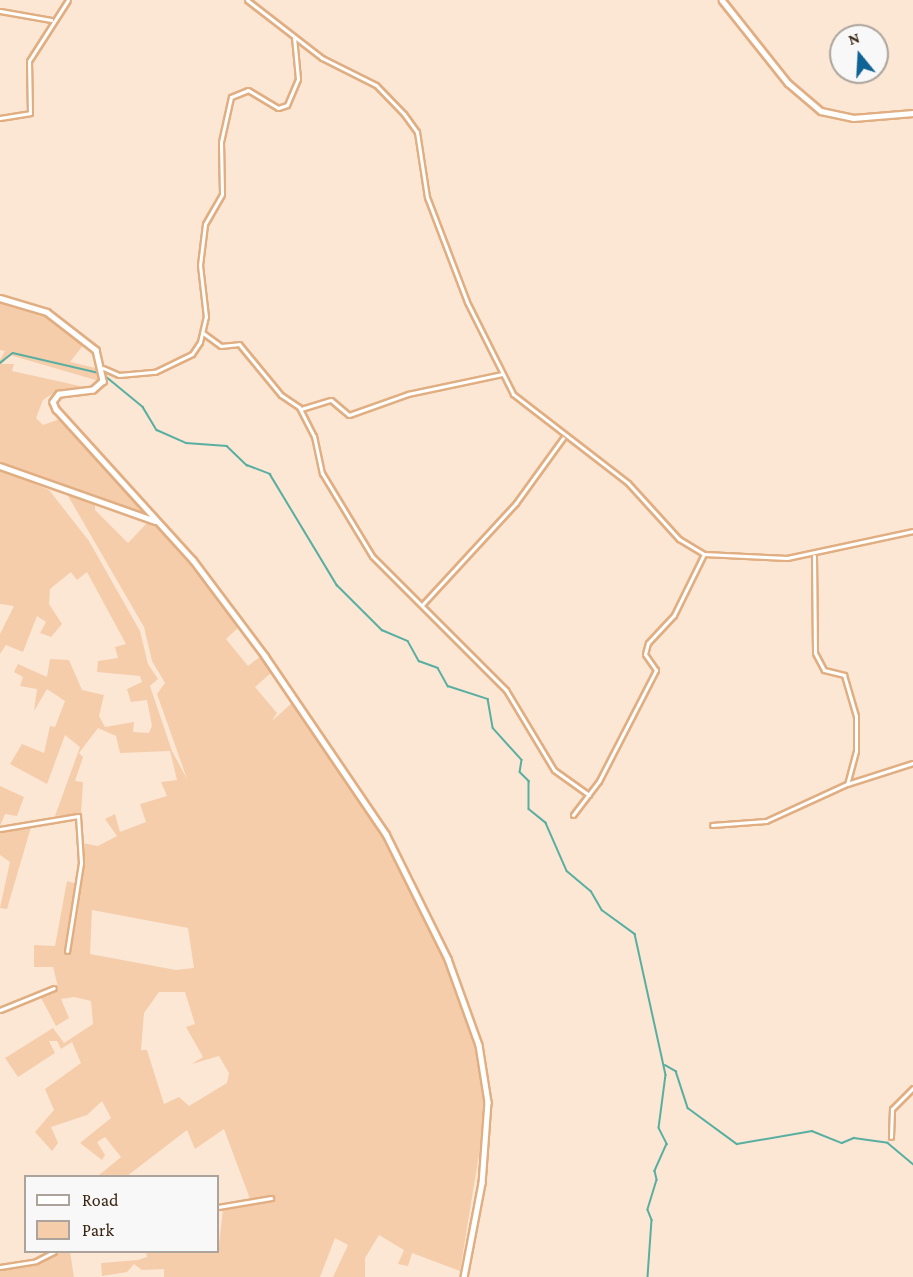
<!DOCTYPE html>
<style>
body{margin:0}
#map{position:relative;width:913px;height:1277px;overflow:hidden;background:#fce7d5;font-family:"Crimson Pro",serif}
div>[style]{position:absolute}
.green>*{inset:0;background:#f5cdab}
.stream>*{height:1.5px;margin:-0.75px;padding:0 0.75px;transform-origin:0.75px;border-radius:0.75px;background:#58afa1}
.roads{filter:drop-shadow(2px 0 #e1ae82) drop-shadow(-2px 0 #e1ae82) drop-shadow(0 2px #e1ae82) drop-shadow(0 -2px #e1ae82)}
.minor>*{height:3px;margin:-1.5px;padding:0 1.5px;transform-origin:1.5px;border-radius:1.5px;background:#fff}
.tertiary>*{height:4.5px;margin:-2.25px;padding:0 2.25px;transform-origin:2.25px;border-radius:2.25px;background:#fff}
span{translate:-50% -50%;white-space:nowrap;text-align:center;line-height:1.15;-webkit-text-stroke:6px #f8f8f8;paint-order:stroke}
.legend{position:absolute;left:24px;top:1175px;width:195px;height:78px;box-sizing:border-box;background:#f8f8f8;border:2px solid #aca49c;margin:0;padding:8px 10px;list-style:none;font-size:18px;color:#392513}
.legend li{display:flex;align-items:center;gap:12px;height:30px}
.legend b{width:30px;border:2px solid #aca49c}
.north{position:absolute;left:829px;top:24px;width:60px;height:60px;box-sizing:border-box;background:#f8f8f8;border:2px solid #aca49c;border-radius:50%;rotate:342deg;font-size:16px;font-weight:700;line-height:24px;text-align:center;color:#392513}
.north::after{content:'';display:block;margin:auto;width:21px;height:27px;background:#0f6395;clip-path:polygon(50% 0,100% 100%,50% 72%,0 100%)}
</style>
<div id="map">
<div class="green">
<i style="clip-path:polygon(0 301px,51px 317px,85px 343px,70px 362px,100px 369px,99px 381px,10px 355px,2px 364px,14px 364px,12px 371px,89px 388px,55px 392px,43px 400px,36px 418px,43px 425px,60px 419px,151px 520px,0 464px,0 360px,5px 351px,0 350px)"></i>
<i style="clip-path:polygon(evenodd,0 469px,49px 490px,89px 541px,140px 631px,148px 664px,158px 679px,150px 686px,172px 751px,187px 779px,157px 694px,165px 683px,152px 661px,144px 627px,64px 489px,95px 502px,95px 510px,128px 543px,146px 524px,154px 524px,172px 542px,239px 627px,226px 639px,248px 666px,261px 656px,272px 672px,255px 687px,277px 713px,272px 721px,293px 702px,391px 848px,441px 944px,478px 1046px,485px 1089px,483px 1130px,460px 1271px,412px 1253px,408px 1266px,398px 1264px,404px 1250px,379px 1235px,365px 1258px,365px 1277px,333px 1277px,348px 1245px,335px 1238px,320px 1277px,164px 1277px,164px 1269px,142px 1270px,134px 1264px,127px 1272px,102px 1276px,101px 1263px,138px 1260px,147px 1257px,146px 1252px,218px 1252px,223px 1209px,273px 1199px,250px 1199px,224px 1129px,195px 1149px,187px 1130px,127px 1176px,98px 1176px,121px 1157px,105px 1137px,97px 1142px,105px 1155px,102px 1160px,80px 1143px,111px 1118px,102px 1101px,87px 1115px,51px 1127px,58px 1143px,52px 1151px,35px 1132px,54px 1110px,45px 1089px,81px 1063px,72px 1042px,61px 1049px,57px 1041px,49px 1041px,55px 1053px,18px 1077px,5px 1058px,53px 1028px,64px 1043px,93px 1024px,91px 1001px,74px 997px,61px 999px,69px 1018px,56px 1026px,40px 996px,58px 987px,53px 967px,34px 967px,34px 945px,55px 946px,67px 881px,77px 884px,66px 938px,68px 952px,83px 877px,82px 843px,98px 846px,117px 836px,105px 819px,115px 814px,120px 832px,146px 822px,140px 804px,167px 796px,161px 782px,177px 780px,170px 751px,120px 753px,116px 736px,98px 728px,79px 753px,83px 757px,75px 781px,83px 782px,81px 814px,55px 816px,80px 747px,65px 735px,47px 784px,10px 764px,22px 744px,44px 753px,50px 726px,55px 727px,65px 701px,47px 689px,34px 711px,37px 689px,20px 686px,23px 677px,14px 672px,18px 664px,47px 677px,50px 659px,69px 660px,82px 690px,104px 695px,99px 716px,105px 727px,134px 722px,133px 732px,149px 733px,152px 726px,147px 700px,131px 702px,127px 689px,142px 682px,140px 676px,97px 672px,98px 661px,118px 658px,115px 647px,126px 644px,87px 572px,77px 580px,71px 572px,50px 589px,49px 604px,62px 624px,51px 637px,40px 633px,46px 622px,37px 616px,23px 652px,6px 645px,0 654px,0 634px,14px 606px,0 604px,0 469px,92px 910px,188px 928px,194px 968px,176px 970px,90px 954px,92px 910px,0 469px,159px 992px,185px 992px,195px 1024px,186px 1027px,203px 1057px,192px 1064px,219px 1056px,229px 1073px,227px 1083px,189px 1106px,179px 1097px,164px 1104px,147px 1050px,141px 1050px,144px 1013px,159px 992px)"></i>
<i style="clip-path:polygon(0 786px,24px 797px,17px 816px,5px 814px,0 826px)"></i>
<i style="clip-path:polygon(31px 827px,7px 909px,0 908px,10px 862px,0 855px,0 831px)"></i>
<i style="clip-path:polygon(58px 1252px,70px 1252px,74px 1277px,0 1277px,0 1269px,36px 1263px)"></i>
</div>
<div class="stream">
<i style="left:0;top:363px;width:16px;rotate:-38deg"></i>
<i style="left:13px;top:353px;width:88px;rotate:13.1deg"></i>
<i style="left:103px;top:374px;width:52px;rotate:39.5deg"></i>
<i style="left:143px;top:407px;width:27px;rotate:59deg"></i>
<i style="left:157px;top:430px;width:32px;rotate:24deg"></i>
<i style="left:186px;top:443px;width:41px;rotate:4.2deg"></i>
<i style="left:227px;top:446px;width:28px;rotate:44deg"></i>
<i style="left:247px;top:465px;width:25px;rotate:21deg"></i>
<i style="left:270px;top:474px;width:130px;rotate:58.9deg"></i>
<i style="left:337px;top:585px;width:64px;rotate:45deg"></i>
<i style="left:382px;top:630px;width:28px;rotate:23deg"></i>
<i style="left:408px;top:641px;width:23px;rotate:61deg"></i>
<i style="left:419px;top:661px;width:20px;rotate:20deg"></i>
<i style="left:438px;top:668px;width:21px;rotate:61deg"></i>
<i style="left:448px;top:686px;width:42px;rotate:18deg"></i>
<i style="left:488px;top:699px;width:29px;rotate:80deg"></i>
<i style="left:493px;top:728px;width:43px;rotate:47.8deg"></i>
<i style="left:522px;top:760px;width:12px;rotate:99deg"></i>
<i style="left:520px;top:772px;width:13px;rotate:45deg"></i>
<i style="left:529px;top:781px;width:28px;rotate:90deg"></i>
<i style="left:529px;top:809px;width:22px;rotate:39deg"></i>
<i style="left:546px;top:823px;width:52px;rotate:66.4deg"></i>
<i style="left:567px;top:871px;width:31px;rotate:40deg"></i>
<i style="left:591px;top:891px;width:22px;rotate:60deg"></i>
<i style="left:602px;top:910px;width:41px;rotate:36deg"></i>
<i style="left:635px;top:934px;width:144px;rotate:77.6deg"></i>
<i style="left:666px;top:1075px;width:53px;rotate:97.5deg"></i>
<i style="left:659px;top:1128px;width:18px;rotate:63deg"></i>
<i style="left:667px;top:1144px;width:30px;rotate:114deg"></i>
<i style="left:655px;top:1171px;width:9px;rotate:77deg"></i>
<i style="left:657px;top:1180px;width:31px;rotate:107deg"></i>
<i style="left:648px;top:1210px;width:11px;rotate:68deg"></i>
<i style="left:652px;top:1220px;width:57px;rotate:94deg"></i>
<i style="left:665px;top:1065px;width:13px;rotate:29deg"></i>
<i style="left:676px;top:1071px;width:39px;rotate:72deg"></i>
<i style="left:688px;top:1108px;width:61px;rotate:36.3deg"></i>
<i style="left:737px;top:1144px;width:76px;rotate:-9.8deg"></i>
<i style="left:812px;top:1131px;width:32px;rotate:22deg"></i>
<i style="left:842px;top:1143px;width:13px;rotate:-23deg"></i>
<i style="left:854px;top:1138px;width:34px;rotate:8deg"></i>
<i style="left:888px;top:1143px;width:33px;rotate:40deg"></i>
</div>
<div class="roads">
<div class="minor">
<i style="left:247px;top:0;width:95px;rotate:37.7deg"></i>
<i style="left:322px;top:58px;width:60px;rotate:26.6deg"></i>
<i style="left:376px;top:85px;width:40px;rotate:46deg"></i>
<i style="left:404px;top:114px;width:22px;rotate:54deg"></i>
<i style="left:417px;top:132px;width:66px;rotate:81.3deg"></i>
<i style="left:427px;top:197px;width:112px;rotate:69.1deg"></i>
<i style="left:467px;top:302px;width:103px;rotate:63.4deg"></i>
<i style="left:513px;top:394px;width:145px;rotate:37.7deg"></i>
<i style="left:628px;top:483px;width:76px;rotate:47.7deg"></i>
<i style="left:679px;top:539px;width:29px;rotate:31deg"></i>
<i style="left:704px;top:554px;width:83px;rotate:2.8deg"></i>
<i style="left:787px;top:558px;width:129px;rotate:-12.1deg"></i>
<i style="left:0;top:11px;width:52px;rotate:10deg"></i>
<i style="left:0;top:118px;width:30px;rotate:-9deg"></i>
<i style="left:30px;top:113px;width:52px;rotate:-91.1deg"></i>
<i style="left:29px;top:61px;width:72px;rotate:-57.4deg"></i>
<i style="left:203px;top:333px;width:22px;rotate:36deg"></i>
<i style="left:221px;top:346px;width:18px;rotate:-6deg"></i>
<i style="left:239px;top:344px;width:66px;rotate:50.5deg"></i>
<i style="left:281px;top:395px;width:22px;rotate:34deg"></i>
<i style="left:299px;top:407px;width:33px;rotate:63deg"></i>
<i style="left:314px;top:436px;width:38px;rotate:78deg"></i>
<i style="left:322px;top:473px;width:97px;rotate:58.9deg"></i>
<i style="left:372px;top:556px;width:190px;rotate:45deg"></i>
<i style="left:506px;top:690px;width:93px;rotate:59deg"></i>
<i style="left:554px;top:770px;width:43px;rotate:35.5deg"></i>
<i style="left:103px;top:368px;width:17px;rotate:24deg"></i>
<i style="left:119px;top:375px;width:36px;rotate:-5deg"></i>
<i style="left:155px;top:372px;width:41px;rotate:-25.9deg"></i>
<i style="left:192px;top:354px;width:14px;rotate:-56deg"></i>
<i style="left:200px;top:342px;width:26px;rotate:-77deg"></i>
<i style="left:206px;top:317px;width:52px;rotate:-96.6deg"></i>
<i style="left:200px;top:265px;width:41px;rotate:-83deg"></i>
<i style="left:205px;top:224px;width:34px;rotate:-60deg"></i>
<i style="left:222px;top:194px;width:52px;rotate:-91.1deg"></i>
<i style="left:221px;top:142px;width:46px;rotate:-77.5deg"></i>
<i style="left:231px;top:97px;width:18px;rotate:-22deg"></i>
<i style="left:248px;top:90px;width:35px;rotate:31deg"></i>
<i style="left:278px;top:108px;width:9px;rotate:-18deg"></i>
<i style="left:287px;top:105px;width:28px;rotate:-67deg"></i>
<i style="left:298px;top:79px;width:42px;rotate:-95.4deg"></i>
<i style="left:301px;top:409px;width:31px;rotate:-17deg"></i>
<i style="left:331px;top:400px;width:23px;rotate:40deg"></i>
<i style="left:349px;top:415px;width:63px;rotate:-19.6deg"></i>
<i style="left:408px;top:394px;width:96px;rotate:-12deg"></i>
<i style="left:814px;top:556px;width:97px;rotate:89.4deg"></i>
<i style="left:815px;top:653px;width:19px;rotate:62deg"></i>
<i style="left:824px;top:670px;width:21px;rotate:14deg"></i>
<i style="left:844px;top:675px;width:43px;rotate:73.7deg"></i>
<i style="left:856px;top:716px;width:35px;rotate:90deg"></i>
<i style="left:856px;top:751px;width:34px;rotate:105deg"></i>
<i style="left:422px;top:605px;width:139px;rotate:-47.3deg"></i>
<i style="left:516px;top:503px;width:80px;rotate:-54.1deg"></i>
<i style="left:573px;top:815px;width:43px;rotate:-52.6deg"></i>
<i style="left:599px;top:781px;width:125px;rotate:-62.8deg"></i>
<i style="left:656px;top:670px;width:19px;rotate:-125deg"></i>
<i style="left:645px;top:654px;width:11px;rotate:-75deg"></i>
<i style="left:648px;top:643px;width:38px;rotate:-47deg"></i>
<i style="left:674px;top:615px;width:68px;rotate:-63.8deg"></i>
<i style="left:712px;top:825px;width:54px;rotate:-4.2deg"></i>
<i style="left:766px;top:821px;width:89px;rotate:-24.6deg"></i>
<i style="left:847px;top:784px;width:69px;rotate:-17.7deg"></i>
<i style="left:0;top:829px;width:79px;rotate:-9.5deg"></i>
<i style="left:78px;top:816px;width:47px;rotate:86.3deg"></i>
<i style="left:81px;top:863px;width:89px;rotate:99deg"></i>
<i style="left:0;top:1010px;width:58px;rotate:-22.2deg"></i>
<i style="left:891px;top:1137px;width:28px;rotate:-88deg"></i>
<i style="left:892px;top:1109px;width:30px;rotate:-45deg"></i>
<i style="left:218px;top:1207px;width:54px;rotate:-9.6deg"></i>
<i style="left:0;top:1267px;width:36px;rotate:-9deg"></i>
<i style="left:36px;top:1261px;width:20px;rotate:-27deg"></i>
</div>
<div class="tertiary">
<i style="left:722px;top:0;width:106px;rotate:51.5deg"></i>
<i style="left:788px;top:83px;width:43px;rotate:40.3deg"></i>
<i style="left:821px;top:111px;width:33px;rotate:12deg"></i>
<i style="left:853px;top:118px;width:60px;rotate:-4.8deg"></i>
<i style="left:0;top:298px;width:49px;rotate:16.6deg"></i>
<i style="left:47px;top:312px;width:62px;rotate:37.8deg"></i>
<i style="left:96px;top:350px;width:32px;rotate:77deg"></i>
<i style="left:103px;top:381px;width:13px;rotate:138deg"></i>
<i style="left:93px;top:390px;width:34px;rotate:173deg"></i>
<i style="left:59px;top:394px;width:10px;rotate:127deg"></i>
<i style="left:53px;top:402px;width:8px;rotate:67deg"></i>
<i style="left:56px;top:409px;width:204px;rotate:47.8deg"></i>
<i style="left:193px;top:560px;width:120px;rotate:53.1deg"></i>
<i style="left:265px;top:656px;width:215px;rotate:55.8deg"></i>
<i style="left:386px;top:834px;width:140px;rotate:63.6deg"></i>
<i style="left:448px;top:959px;width:91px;rotate:70.2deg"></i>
<i style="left:479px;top:1045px;width:58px;rotate:81deg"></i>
<i style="left:488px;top:1102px;width:81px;rotate:94.2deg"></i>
<i style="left:482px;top:1183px;width:96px;rotate:100.8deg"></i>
<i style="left:0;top:466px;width:164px;rotate:19.5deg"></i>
</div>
</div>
<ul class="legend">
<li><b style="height:8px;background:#fff"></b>Road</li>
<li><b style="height:16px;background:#f5cdab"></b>Park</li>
</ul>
<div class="north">N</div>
</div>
